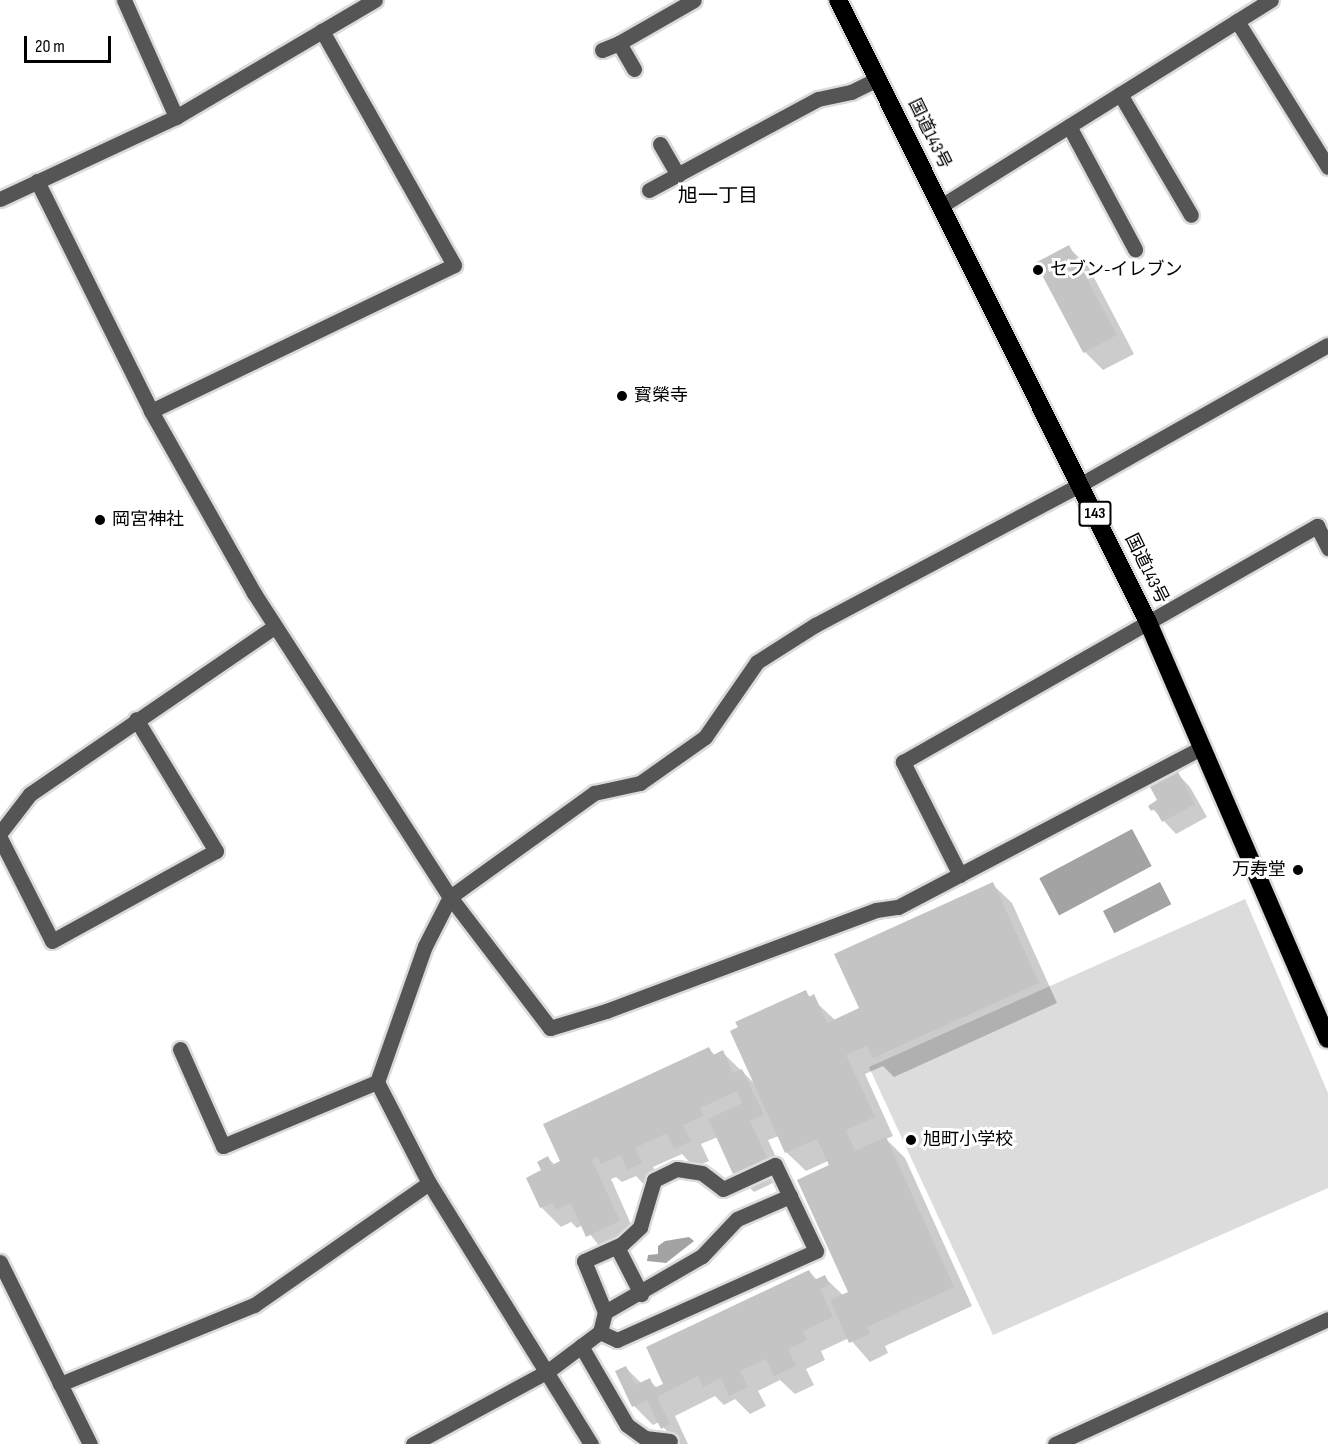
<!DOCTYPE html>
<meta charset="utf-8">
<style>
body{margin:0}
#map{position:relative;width:1328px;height:1444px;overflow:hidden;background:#fff;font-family:"Sofia Sans Condensed","Noto Sans JP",sans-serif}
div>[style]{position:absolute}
.green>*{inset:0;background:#dcdcdc}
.water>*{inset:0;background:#a3a3a3;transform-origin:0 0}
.shadow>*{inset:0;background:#0003}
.building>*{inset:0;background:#c4c4c4;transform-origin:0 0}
.roads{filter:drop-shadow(2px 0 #dbdbdb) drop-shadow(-2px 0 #dbdbdb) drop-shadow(0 2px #dbdbdb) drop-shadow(0 -2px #dbdbdb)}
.minor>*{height:15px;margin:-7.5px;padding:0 7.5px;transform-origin:7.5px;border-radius:7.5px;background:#555}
.highway>*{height:18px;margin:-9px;padding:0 9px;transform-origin:9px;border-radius:9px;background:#000}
.dots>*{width:16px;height:16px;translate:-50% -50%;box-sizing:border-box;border:3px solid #fff;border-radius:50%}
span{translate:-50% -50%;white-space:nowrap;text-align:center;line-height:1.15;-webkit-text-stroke:6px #fff;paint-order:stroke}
.shield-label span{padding:2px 4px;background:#fff;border:2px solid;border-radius:4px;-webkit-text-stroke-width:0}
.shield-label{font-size:16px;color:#000;font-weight:700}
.street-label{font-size:18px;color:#000}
.poi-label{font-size:18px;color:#000}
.left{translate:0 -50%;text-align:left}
.right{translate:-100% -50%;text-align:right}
.neighbourhood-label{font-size:20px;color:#000}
.scale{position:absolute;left:24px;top:36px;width:87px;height:27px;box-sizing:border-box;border:3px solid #000;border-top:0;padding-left:8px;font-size:18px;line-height:21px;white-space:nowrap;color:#000;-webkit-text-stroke:4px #fff;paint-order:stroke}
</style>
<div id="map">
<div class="green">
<i style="clip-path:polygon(1245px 899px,1328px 1093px,1328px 1188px,993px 1335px,869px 1067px)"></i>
</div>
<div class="water">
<i style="left:1132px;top:829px;width:42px;height:105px;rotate:62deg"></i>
<i style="left:1160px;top:882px;width:25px;height:64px;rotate:63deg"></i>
<i style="clip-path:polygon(689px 1237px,694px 1241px,666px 1263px,647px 1261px,648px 1255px,658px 1254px,658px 1246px,665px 1241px)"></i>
</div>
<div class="shadow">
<i style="clip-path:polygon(1068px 247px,1088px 266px,1134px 354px,1103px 370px,1084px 351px)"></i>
<i style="clip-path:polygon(1178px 774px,1190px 787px,1207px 817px,1176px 834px,1150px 806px,1159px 801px)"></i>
<i style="clip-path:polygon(992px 884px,1012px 903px,1057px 1003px,894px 1077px,883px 1066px,865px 1074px,893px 1136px,886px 1139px,905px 1158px,972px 1306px,885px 1346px,888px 1353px,870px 1362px,849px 1338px,821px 1351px,825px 1360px,806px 1369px,814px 1385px,795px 1394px,780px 1380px,758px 1391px,766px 1406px,750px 1414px,735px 1399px,724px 1405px,715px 1396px,675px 1416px,688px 1444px,678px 1444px,659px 1422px,653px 1425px,634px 1406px,625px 1367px,641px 1383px,649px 1380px,657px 1388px,665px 1384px,809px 1271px,817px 1280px,824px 1277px,844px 1296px,850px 1293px,828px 1161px,806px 1171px,786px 1152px,779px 1136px,768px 1140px,785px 1177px,754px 1192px,735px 1173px,718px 1137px,701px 1144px,709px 1161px,694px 1167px,682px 1154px,653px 1167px,661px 1182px,647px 1188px,636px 1176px,622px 1182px,616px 1177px,611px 1179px,638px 1240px,606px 1255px,583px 1225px,577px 1228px,571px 1222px,561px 1227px,542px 1208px,528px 1178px,543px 1171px,548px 1158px,555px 1165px,709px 1049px,715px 1055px,722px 1052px,755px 1084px,805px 992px,835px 1020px,861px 1009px)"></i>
</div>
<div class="building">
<i style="left:1069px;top:245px;width:102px;height:38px;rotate:62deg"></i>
<i style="clip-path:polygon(1178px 772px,1195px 804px,1162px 822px,1155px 809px,1151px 811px,1148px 806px,1157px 800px,1150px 787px)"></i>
<i style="clip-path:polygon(993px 882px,1039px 983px,873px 1058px,867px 1046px,846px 1055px,875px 1117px,846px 1130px,855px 1151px,886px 1137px,954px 1287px,867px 1327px,870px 1334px,849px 1343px,830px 1300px,848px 1292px,797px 1180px,829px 1165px,817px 1139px,785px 1153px,730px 1031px,738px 1027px,735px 1022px,806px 990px,809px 997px,814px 994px,827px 1023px,859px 1008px,834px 954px)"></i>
<i style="clip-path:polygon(709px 1047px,713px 1055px,723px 1050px,733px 1073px,742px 1069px,764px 1115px,750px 1121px,767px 1158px,733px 1174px,708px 1119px,742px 1103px,737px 1091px,700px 1108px,703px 1116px,683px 1125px,691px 1141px,674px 1149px,667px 1133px,635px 1148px,642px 1163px,627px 1170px,621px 1155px,601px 1164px,598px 1157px,592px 1160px,620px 1221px,586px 1237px,571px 1203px,556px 1210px,553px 1203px,540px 1208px,526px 1178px,541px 1170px,537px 1162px,548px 1156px,552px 1165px,560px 1161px,543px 1124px)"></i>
<i style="clip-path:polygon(809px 1270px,814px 1280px,825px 1275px,830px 1285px,820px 1289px,833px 1317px,803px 1331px,807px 1340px,788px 1349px,796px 1366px,774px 1376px,766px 1359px,740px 1371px,748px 1387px,729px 1396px,721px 1378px,703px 1387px,698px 1376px,657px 1397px,670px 1424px,661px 1429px,647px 1400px,632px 1407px,615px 1371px,626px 1366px,635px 1385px,650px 1378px,654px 1388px,663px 1384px,646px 1347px)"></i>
</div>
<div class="roads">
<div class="minor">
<i style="left:124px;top:0;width:128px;rotate:66deg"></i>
<i style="left:1237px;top:21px;width:172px;rotate:58.1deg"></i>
<i style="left:602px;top:50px;width:18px;rotate:-22deg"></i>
<i style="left:634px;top:69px;width:30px;rotate:-120deg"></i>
<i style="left:619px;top:43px;width:86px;rotate:-29.8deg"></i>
<i style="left:1120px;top:94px;width:140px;rotate:59.6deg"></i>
<i style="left:1069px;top:126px;width:140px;rotate:61.8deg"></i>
<i style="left:660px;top:144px;width:36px;rotate:60deg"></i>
<i style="left:37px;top:181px;width:257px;rotate:63.6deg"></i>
<i style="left:151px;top:411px;width:209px;rotate:60.5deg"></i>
<i style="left:254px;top:593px;width:362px;rotate:57.2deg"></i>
<i style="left:450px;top:897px;width:165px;rotate:52.6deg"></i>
<i style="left:550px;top:1028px;width:59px;rotate:-16.9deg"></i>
<i style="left:606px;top:1011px;width:288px;rotate:-20.5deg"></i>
<i style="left:876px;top:910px;width:22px;rotate:-8deg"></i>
<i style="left:898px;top:907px;width:342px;rotate:-27.7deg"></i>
<i style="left:649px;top:190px;width:192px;rotate:-28.3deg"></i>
<i style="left:818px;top:99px;width:34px;rotate:-12deg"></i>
<i style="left:851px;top:92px;width:30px;rotate:-26deg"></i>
<i style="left:0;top:199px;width:194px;rotate:-25deg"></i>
<i style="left:176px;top:117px;width:231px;rotate:-30.5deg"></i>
<i style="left:941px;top:206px;width:389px;rotate:-32deg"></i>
<i style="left:151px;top:411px;width:336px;rotate:-25.7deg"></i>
<i style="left:454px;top:265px;width:269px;rotate:-119.4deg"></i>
<i style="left:0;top:833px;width:49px;rotate:-52.4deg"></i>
<i style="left:30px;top:794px;width:297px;rotate:-34.4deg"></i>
<i style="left:0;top:838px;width:115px;rotate:63.2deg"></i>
<i style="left:52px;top:941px;width:187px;rotate:-28.8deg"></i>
<i style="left:216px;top:851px;width:154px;rotate:-121.2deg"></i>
<i style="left:960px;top:875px;width:127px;rotate:-116.8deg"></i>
<i style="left:903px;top:762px;width:477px;rotate:-29.7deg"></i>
<i style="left:1317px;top:526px;width:25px;rotate:63deg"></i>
<i style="left:180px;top:1049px;width:106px;rotate:66.1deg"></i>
<i style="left:223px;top:1146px;width:167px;rotate:-22.6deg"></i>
<i style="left:775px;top:1165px;width:95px;rotate:64.5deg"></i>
<i style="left:816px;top:1251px;width:218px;rotate:155.9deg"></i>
<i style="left:617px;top:1340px;width:19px;rotate:-155deg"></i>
<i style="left:600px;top:1332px;width:21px;rotate:-76deg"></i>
<i style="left:605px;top:1312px;width:55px;rotate:-112.4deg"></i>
<i style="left:584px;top:1261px;width:42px;rotate:-24.1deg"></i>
<i style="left:622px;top:1244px;width:25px;rotate:-43deg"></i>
<i style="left:640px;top:1227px;width:49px;rotate:-73.4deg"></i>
<i style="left:654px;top:1180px;width:25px;rotate:-26deg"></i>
<i style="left:677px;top:1169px;width:25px;rotate:9deg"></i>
<i style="left:702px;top:1173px;width:26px;rotate:37deg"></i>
<i style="left:723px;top:1189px;width:57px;rotate:-24.8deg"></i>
<i style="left:617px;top:1247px;width:53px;rotate:62.9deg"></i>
<i style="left:0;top:1262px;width:203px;rotate:63.7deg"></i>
<i style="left:605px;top:1312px;width:112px;rotate:-30deg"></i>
<i style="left:702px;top:1256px;width:51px;rotate:-46.6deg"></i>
<i style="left:737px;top:1219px;width:58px;rotate:-23.5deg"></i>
<i style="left:581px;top:1346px;width:91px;rotate:59.8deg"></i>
<i style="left:627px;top:1425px;width:22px;rotate:36deg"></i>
<i style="left:645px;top:1438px;width:25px;rotate:7deg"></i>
<i style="left:60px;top:1384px;width:209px;rotate:-22.2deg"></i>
<i style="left:254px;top:1305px;width:213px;rotate:-34.9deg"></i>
<i style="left:413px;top:1444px;width:153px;rotate:-28.4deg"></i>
<i style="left:548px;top:1371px;width:65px;rotate:-36.9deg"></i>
<i style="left:591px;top:1444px;width:307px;rotate:-121.8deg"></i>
<i style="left:429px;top:1183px;width:114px;rotate:-117.2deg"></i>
<i style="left:377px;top:1082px;width:144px;rotate:-70.6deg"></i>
<i style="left:425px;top:946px;width:55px;rotate:-63deg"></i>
<i style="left:450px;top:897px;width:178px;rotate:-35.8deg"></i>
<i style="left:594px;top:793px;width:47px;rotate:-12.3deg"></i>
<i style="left:640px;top:783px;width:80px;rotate:-35.3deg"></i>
<i style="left:705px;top:737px;width:91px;rotate:-55.3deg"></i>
<i style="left:757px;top:662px;width:69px;rotate:-32.5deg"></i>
<i style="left:815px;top:625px;width:301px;rotate:-27.9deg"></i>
<i style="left:1081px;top:484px;width:283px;rotate:-29.4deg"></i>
<i style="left:1055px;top:1444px;width:300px;rotate:-24.6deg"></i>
</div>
<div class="highway">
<i style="left:838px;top:0;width:695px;rotate:63.51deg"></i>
<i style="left:1148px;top:622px;width:454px;rotate:66.7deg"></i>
</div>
</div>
<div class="dots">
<i style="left:1038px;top:270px;background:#000"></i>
<i style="left:622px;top:396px;background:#000"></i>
<i style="left:100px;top:520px;background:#000"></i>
<i style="left:1298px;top:870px;background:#000"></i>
<i style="left:911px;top:1140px;background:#000"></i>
</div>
<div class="shield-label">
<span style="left:1095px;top:514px">143</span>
</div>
<div class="street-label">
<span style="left:929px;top:134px;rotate:64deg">国道143号</span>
<span style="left:1146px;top:569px;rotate:64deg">国道143号</span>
</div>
<div class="poi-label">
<span class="left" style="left:1050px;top:270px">セブン-イレブン</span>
<span class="left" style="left:634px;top:396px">寳榮寺</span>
<span class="left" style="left:112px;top:520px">岡宮神社</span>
<span class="right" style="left:1286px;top:870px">万寿堂</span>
<span class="left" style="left:923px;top:1140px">旭町小学校</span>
</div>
<div class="neighbourhood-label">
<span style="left:718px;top:196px">旭一丁目</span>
</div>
<div class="scale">20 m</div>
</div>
